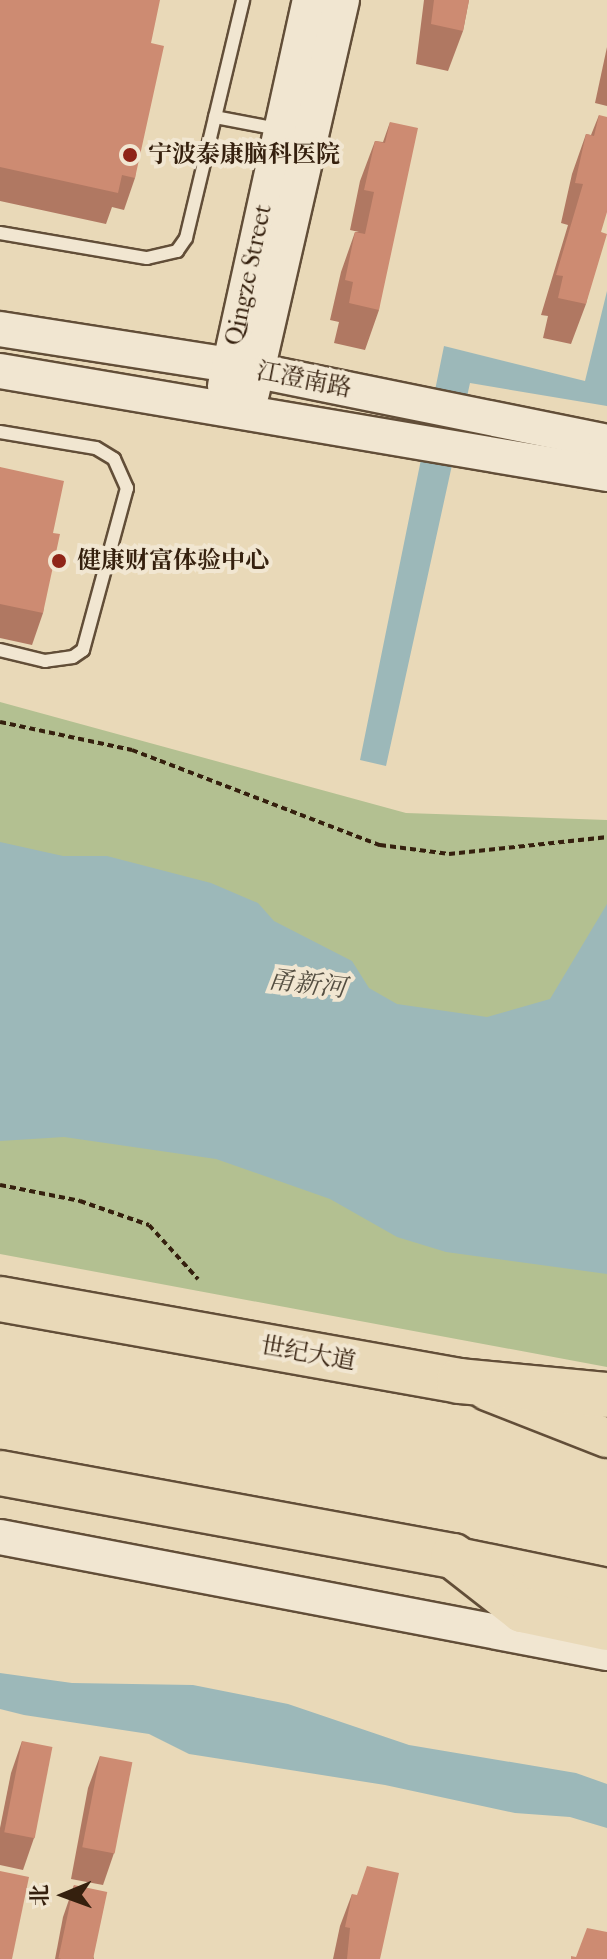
<!DOCTYPE html>
<meta charset="utf-8">
<style>
body{margin:0}
#map{position:relative;width:607px;height:1959px;overflow:hidden;background:#e9d9b8;font-family:"IM FELL French Canon","Noto Serif SC",serif}
div>[style]{position:absolute}
.green>*{inset:0;background:#b3c091}
.water>*{inset:0;background:#9cb8b9}
.path>*{height:4px;margin-top:-2px;transform-origin:0;background:repeating-linear-gradient(90deg,#35200e 0 6px,transparent 0 10px)}
.roads{filter:drop-shadow(2px 0 #624e38) drop-shadow(-2px 0 #624e38) drop-shadow(0 2px #624e38) drop-shadow(0 -2px #624e38)}
.lane>*{height:12px;margin:-6px;padding:0 6px;transform-origin:6px;border-radius:6px;background:#f1e6d1}
.secondary>*{height:34px;margin:-17px;padding:0 17px;transform-origin:17px;border-radius:17px;background:#f1e6d1}
.primary>*{height:38px;margin:-19px;padding:0 19px;transform-origin:19px;border-radius:19px;background:#e9d9b8}
.highway>*{height:44px;margin:-22px;padding:0 22px;transform-origin:22px;border-radius:22px;background:#e9d9b8}
.wall>*{inset:0;background:#b07862}
.building>*{inset:0;background:#cd8b72;transform-origin:0 0}
.dots>*{width:22px;height:22px;translate:-50% -50%;box-sizing:border-box;border:4px solid #f1e6d1;border-radius:50%}
span{translate:-50% -50%;white-space:nowrap;text-align:center;line-height:1.15;-webkit-text-stroke:8px #f1e6d1;paint-order:stroke}
.poi-label{font-size:24px;color:#35200e;font-weight:700}
.left{translate:0 -50%;text-align:left}
.street-label{font-size:24px;color:#35200e}
.water-label{font-size:26px;color:#544e41;font-style:italic}
.north{position:absolute;left:24px;top:1855px;width:80px;height:80px;-webkit-text-stroke:6px #f1e6d1;paint-order:stroke;rotate:269deg;font-size:22px;font-weight:700;line-height:32px;text-align:center;color:#35200e}
.north::after{content:'';display:block;margin:auto;width:28px;height:36px;background:#35200e;clip-path:polygon(50% 0,100% 100%,50% 72%,0 100%)}
</style>
<div id="map">
<div class="green">
<i style="clip-path:polygon(0 702px,406px 813px,607px 820px,607px 1367px,0 1254px)"></i>
</div>
<div class="water">
<i style="clip-path:polygon(607px 291px,607px 406px,470px 383px,386px 766px,360px 760px,444px 346px,585px 381px)"></i>
<i style="clip-path:polygon(0 842px,63px 856px,107px 856px,211px 883px,258px 903px,274px 921px,352px 961px,369px 988px,397px 1004px,487px 1017px,550px 999px,607px 904px,607px 1274px,446px 1252px,397px 1237px,330px 1199px,216px 1159px,64px 1137px,0 1141px)"></i>
<i style="clip-path:polygon(0 1673px,72px 1683px,193px 1685px,288px 1704px,409px 1745px,576px 1773px,607px 1784px,607px 1828px,570px 1817px,515px 1813px,385px 1785px,189px 1754px,149px 1734px,24px 1715px,0 1709px)"></i>
</div>
<div class="path">
<i style="left:0;top:722px;width:135px;rotate:12deg"></i>
<i style="left:132px;top:750px;width:266px;rotate:21deg"></i>
<i style="left:380px;top:845px;width:70px;rotate:7.4deg"></i>
<i style="left:449px;top:854px;width:159px;rotate:-6.1deg"></i>
<i style="left:0;top:1185px;width:82px;rotate:11.3deg"></i>
<i style="left:80px;top:1201px;width:73px;rotate:19.2deg"></i>
<i style="left:149px;top:1225px;width:73px;rotate:47.8deg"></i>
</div>
<div class="roads">
<div class="lane">
<i style="left:215px;top:117px;width:64px;rotate:10.8deg"></i>
<i style="left:0;top:233px;width:149px;rotate:9.7deg"></i>
<i style="left:147px;top:258px;width:31px;rotate:-13deg"></i>
<i style="left:177px;top:251px;width:16px;rotate:-55deg"></i>
<i style="left:186px;top:238px;width:245px;rotate:-76.5deg"></i>
<i style="left:0;top:432px;width:97px;rotate:9.5deg"></i>
<i style="left:96px;top:448px;width:21px;rotate:31deg"></i>
<i style="left:114px;top:459px;width:32px;rotate:66deg"></i>
<i style="left:127px;top:488px;width:168px;rotate:105.2deg"></i>
<i style="left:83px;top:650px;width:12px;rotate:145deg"></i>
<i style="left:73px;top:657px;width:28px;rotate:172deg"></i>
<i style="left:45px;top:661px;width:46px;rotate:-166.3deg"></i>
</div>
<div class="secondary">
<i style="left:0;top:329px;width:232px;rotate:8.9deg"></i>
<i style="left:229px;top:365px;width:386px;rotate:11.5deg"></i>
<i style="left:0;top:371px;width:616px;rotate:9.63deg"></i>
<i style="left:225px;top:386px;width:395px;rotate:-77.6deg"></i>
<i style="left:252px;top:393px;width:403px;rotate:-77.1deg"></i>
<i style="left:0;top:1537px;width:618px;rotate:10.82deg"></i>
</div>
<div class="primary">
<i style="left:487px;top:1391px;width:129px;rotate:21.4deg"></i>
<i style="left:453px;top:1556px;width:157px;rotate:11.7deg"></i>
</div>
<div class="highway">
<i style="left:0;top:1299px;width:466px;rotate:10.1deg"></i>
<i style="left:459px;top:1381px;width:149px;rotate:5.4deg"></i>
<i style="left:0;top:1473px;width:461px;rotate:10.4deg"></i>
<i style="left:453px;top:1556px;width:88px;rotate:38deg"></i>
<i style="left:522px;top:1610px;width:87px;rotate:12deg"></i>
</div>
</div>
<div class="wall">
<i style="clip-path:polygon(0 0,151px 43px,135px 178px,124px 210px,112px 207px,106px 224px,0 201px)"></i>
<i style="clip-path:polygon(424px 0,469px 0,463px 31px,448px 71px,416px 64px)"></i>
<i style="clip-path:polygon(607px 47px,607px 106px,595px 103px)"></i>
<i style="clip-path:polygon(599px 115px,601px 232px,586px 304px,571px 344px,543px 338px,548px 316px,541px 315px,568px 225px,561px 223px,572px 174px,586px 134px,591px 135px)"></i>
<i style="clip-path:polygon(390px 122px,379px 310px,365px 350px,334px 343px,339px 322px,330px 320px,341px 272px,355px 232px,359px 232px,350px 230px,360px 181px,375px 141px,383px 142px)"></i>
<i style="clip-path:polygon(0 467px,53px 533px,43px 613px,32px 645px,0 638px)"></i>
<i style="clip-path:polygon(22px 1741px,34px 1838px,23px 1870px,0 1865px,0 1828px,11px 1773px)"></i>
<i style="clip-path:polygon(100px 1756px,114px 1853px,103px 1885px,71px 1879px,88px 1788px)"></i>
<i style="clip-path:polygon(74px 1885px,94px 1959px,55px 1959px,63px 1917px)"></i>
<i style="clip-path:polygon(352px 1894px,380px 1959px,333px 1959px,340px 1926px)"></i>
</div>
<div class="building">
<i style="clip-path:polygon(0 0,160px 0,151px 43px,164px 46px,135px 178px,122px 175px,118px 193px,0 167px)"></i>
<i style="clip-path:polygon(434px 0,469px 0,463px 31px,431px 24px)"></i>
<i style="clip-path:polygon(599px 115px,607px 117px,607px 212px,601px 232px,607px 234px,586px 304px,558px 298px,563px 276px,556px 275px,583px 184px,575px 183px,586px 134px,594px 136px)"></i>
<i style="clip-path:polygon(390px 122px,418px 128px,379px 310px,349px 303px,353px 282px,345px 280px,355px 232px,365px 234px,374px 192px,364px 190px,375px 141px,385px 143px)"></i>
<i style="clip-path:polygon(0 467px,64px 481px,53px 533px,60px 534px,43px 613px,0 604px)"></i>
<i style="left:22px;top:1741px;width:31px;height:93px;rotate:11deg"></i>
<i style="left:100px;top:1756px;width:33px;height:93px;rotate:11deg"></i>
<i style="clip-path:polygon(367px 1866px,399px 1873px,380px 1959px,347px 1959px,350px 1928px,345px 1927px,352px 1894px,357px 1895px)"></i>
<i style="clip-path:polygon(0 1871px,29px 1877px,12px 1959px,0 1959px)"></i>
<i style="left:74px;top:1885px;width:34px;height:75px;rotate:12deg"></i>
<i style="clip-path:polygon(587px 1928px,607px 1932px,607px 1959px,571px 1959px,571px 1956px,576px 1957px)"></i>
</div>
<div class="dots">
<i style="left:130px;top:155px;background:#8f2418"></i>
<i style="left:59px;top:561px;background:#8f2418"></i>
</div>
<div class="poi-label">
<span class="left" style="left:148px;top:155px">宁波泰康脑科医院</span>
<span class="left" style="left:77px;top:561px">健康财富体验中心</span>
</div>
<div class="street-label">
<span style="left:249px;top:275px;rotate:-78deg">Qingze Street</span>
<span style="left:304px;top:380px;rotate:11deg">江澄南路</span>
<span style="left:308px;top:1354px;rotate:10deg">世纪大道</span>
</div>
<div class="water-label">
<span style="left:307px;top:984px;rotate:7deg">甬新河</span>
</div>
<div class="north">北</div>
</div>
